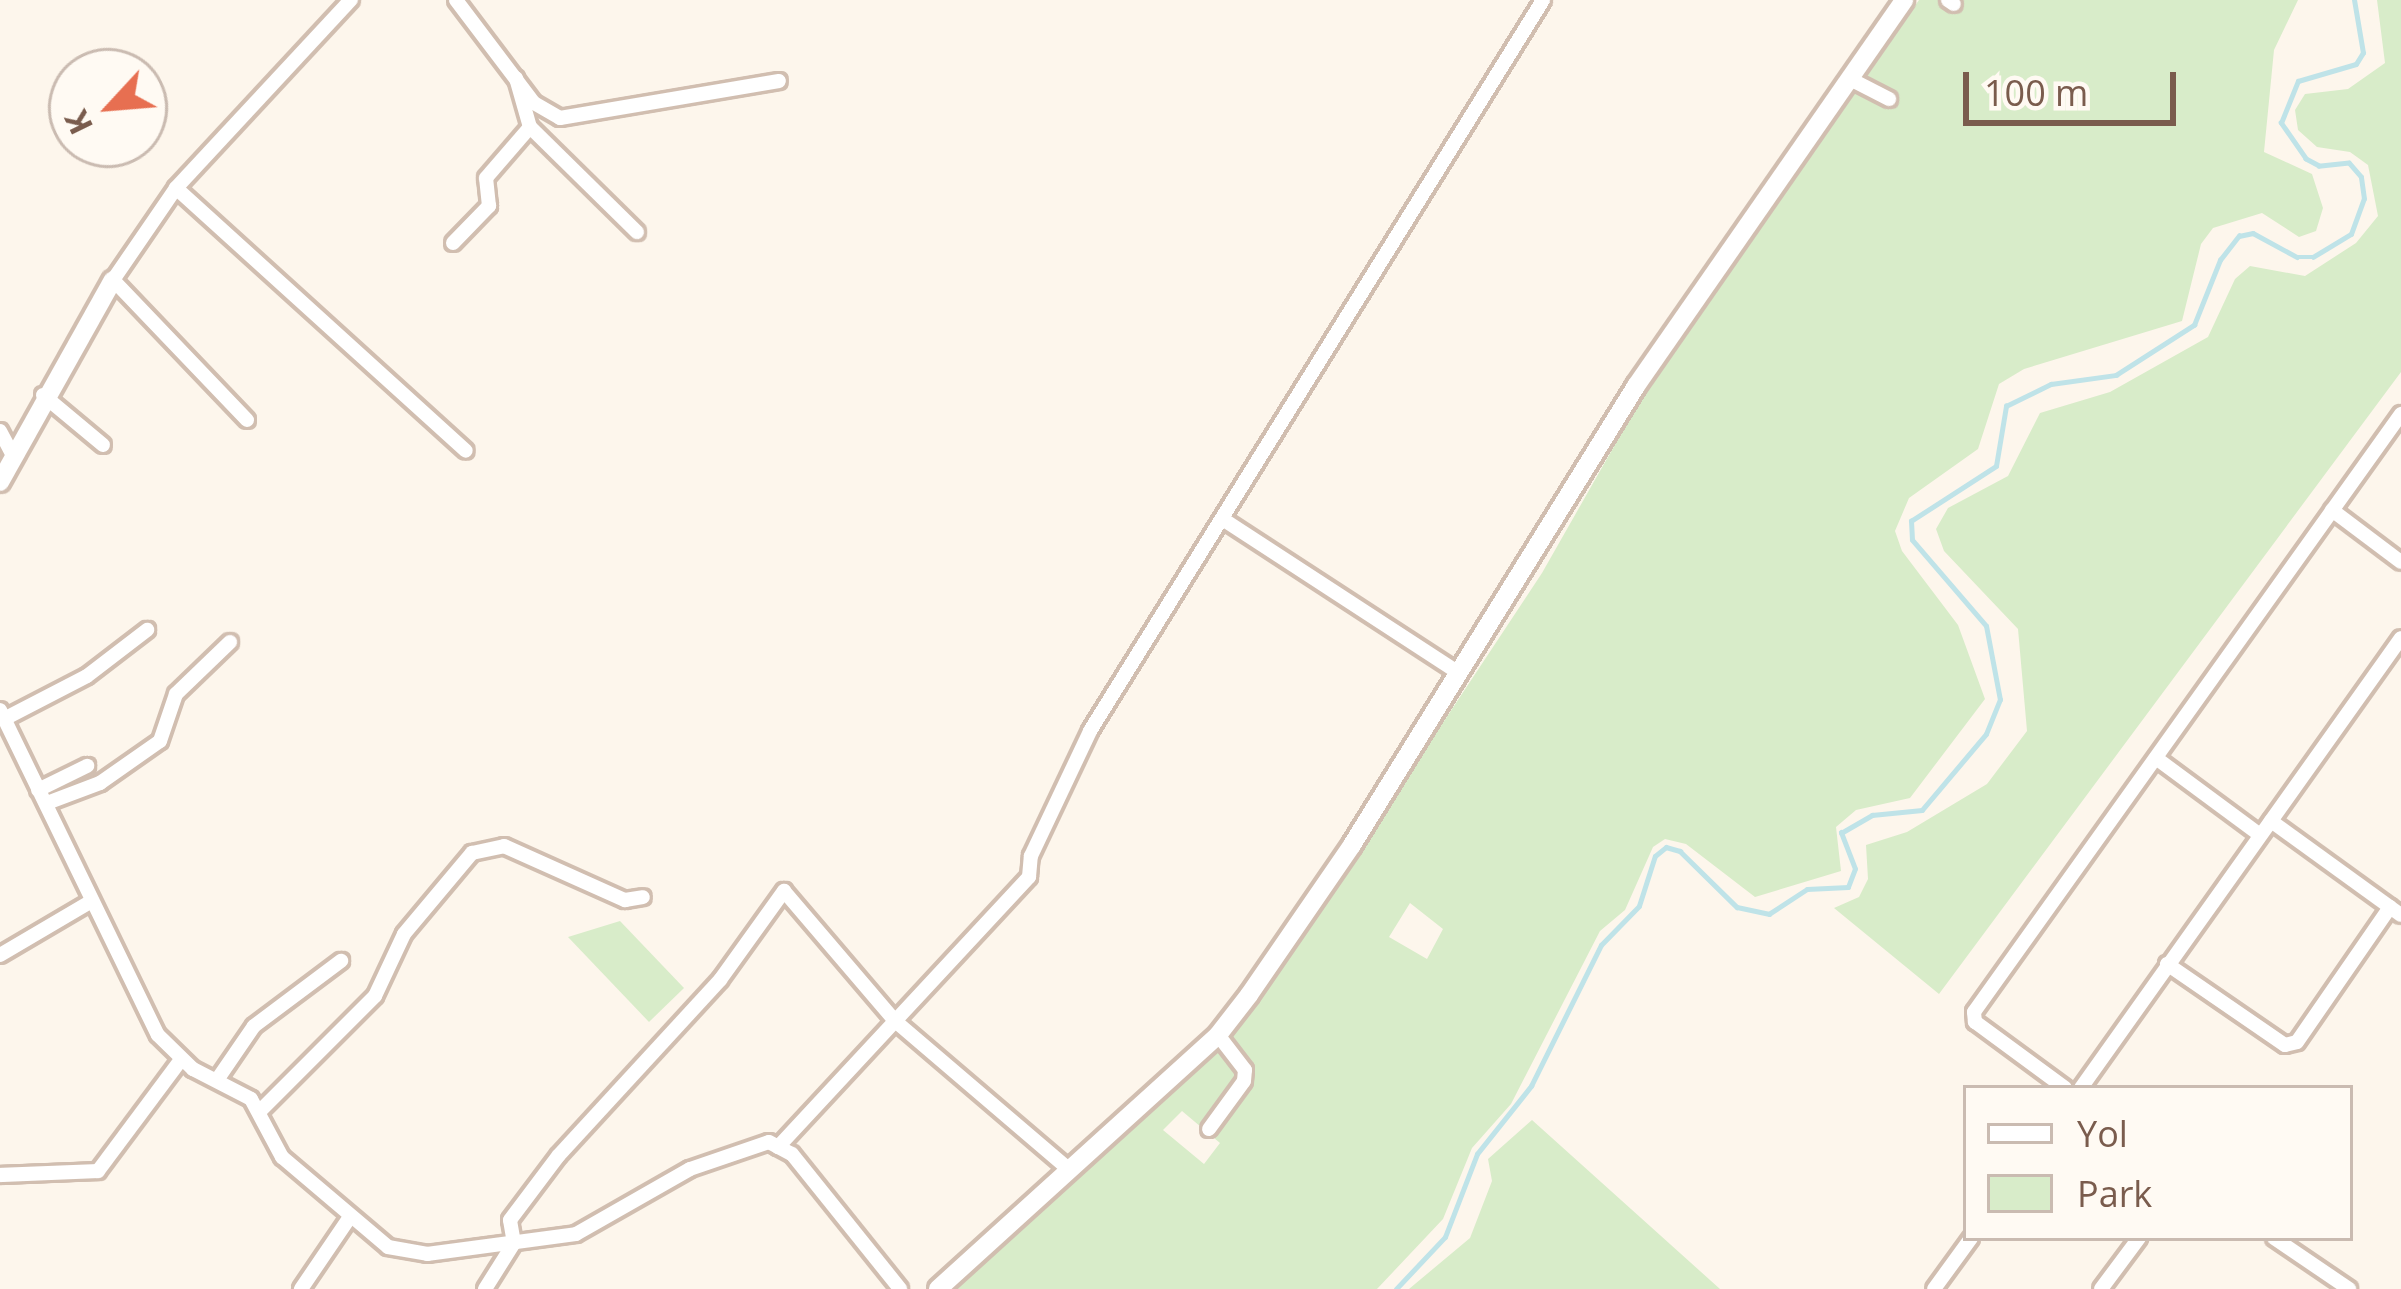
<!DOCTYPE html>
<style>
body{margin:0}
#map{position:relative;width:2401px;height:1289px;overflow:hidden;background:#fdf6ec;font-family:"Open Sans",sans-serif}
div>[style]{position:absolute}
.green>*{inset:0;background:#d8ecc9}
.stream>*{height:4.5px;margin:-2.25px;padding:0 2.25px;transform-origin:2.25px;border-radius:2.25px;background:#bfe3e8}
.roads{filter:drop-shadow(3px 0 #d1beb0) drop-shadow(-3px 0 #d1beb0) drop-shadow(0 3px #d1beb0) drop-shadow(0 -3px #d1beb0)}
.street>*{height:14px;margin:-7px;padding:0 7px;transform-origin:7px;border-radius:7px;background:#fff}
.secondary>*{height:18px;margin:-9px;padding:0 9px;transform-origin:9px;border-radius:9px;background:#fff}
span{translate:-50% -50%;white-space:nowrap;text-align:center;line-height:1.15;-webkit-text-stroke:9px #fffaf3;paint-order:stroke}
.legend{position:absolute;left:1963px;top:1085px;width:390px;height:156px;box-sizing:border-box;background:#fffaf3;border:3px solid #cabbb1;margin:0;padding:15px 21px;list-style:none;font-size:36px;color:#7a5c4d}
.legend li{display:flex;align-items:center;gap:24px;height:60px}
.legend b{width:60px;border:3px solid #cabbb1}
.north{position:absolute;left:48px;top:48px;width:120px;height:120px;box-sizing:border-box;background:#fffaf3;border:3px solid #cabbb1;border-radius:50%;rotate:244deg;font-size:33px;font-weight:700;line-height:48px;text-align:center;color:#7a5c4d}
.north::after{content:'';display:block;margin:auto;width:42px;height:54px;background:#e76f51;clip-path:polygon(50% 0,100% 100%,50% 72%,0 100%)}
.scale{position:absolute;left:1963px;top:72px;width:213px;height:54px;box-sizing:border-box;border:6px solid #7a5c4d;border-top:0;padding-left:15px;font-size:36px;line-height:42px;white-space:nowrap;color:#7a5c4d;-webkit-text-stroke:9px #fffaf3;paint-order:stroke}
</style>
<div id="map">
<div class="green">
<i style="clip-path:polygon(evenodd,1919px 0,2298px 0,2274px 50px,2264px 152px,2312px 174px,2323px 208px,2316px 231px,2299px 237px,2262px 213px,2213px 228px,2201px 244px,2182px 321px,2024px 369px,1999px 384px,1978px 449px,1909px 498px,1895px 531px,1902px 551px,1958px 625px,1985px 699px,1910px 798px,1856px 810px,1836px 827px,1841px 871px,1755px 897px,1686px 844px,1665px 839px,1653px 847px,1625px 910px,1600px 931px,1511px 1104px,1472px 1148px,1443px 1219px,1377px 1289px,957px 1289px,1256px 1005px,1542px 573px,1654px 376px,1919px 0,1410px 903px,1443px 929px,1427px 959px,1389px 937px,1410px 903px,1919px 0,1182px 1111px,1220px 1143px,1204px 1164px,1163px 1130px,1182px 1111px)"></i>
<i style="clip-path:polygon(2377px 0,2401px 0,2401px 372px,1939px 994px,1834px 908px,1859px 897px,1868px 879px,1866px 845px,1907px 832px,1987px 784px,2027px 731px,2018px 629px,1944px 551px,1936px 529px,1948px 508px,2008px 476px,2040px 413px,2110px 392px,2208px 337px,2235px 279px,2250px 266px,2305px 276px,2356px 243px,2378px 216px,2368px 165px,2350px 152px,2317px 147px,2298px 130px,2295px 110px,2305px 94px,2348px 89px,2385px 63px)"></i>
<i style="clip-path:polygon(620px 921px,684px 988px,649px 1022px,568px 937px)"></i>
<i style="clip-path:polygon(1532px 1120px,1720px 1289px,1409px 1289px,1470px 1238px,1492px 1181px,1488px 1159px)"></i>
</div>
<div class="stream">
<i style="left:1396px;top:1289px;width:71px;rotate:-46.7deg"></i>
<i style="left:1445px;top:1237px;width:89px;rotate:-68.9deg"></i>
<i style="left:1477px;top:1154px;width:87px;rotate:-51.5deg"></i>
<i style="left:1531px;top:1086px;width:157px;rotate:-63.6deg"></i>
<i style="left:1601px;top:945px;width:54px;rotate:-45.7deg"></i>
<i style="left:1639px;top:906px;width:52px;rotate:-72.3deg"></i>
<i style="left:1655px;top:856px;width:14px;rotate:-39deg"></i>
<i style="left:1666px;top:847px;width:15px;rotate:16deg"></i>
<i style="left:1680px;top:851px;width:80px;rotate:44.5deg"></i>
<i style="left:1737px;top:907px;width:33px;rotate:12deg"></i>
<i style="left:1769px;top:914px;width:45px;rotate:-33.3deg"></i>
<i style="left:1807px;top:889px;width:41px;rotate:-2.8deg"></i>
<i style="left:1848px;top:887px;width:19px;rotate:-69deg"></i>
<i style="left:1855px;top:869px;width:39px;rotate:-111deg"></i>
<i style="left:1841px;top:833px;width:36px;rotate:-30deg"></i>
<i style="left:1872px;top:815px;width:50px;rotate:-5.7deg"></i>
<i style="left:1922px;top:810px;width:99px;rotate:-49.9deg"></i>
<i style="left:1986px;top:734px;width:37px;rotate:-68deg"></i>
<i style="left:2000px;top:700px;width:75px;rotate:-100.7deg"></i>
<i style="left:1986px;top:626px;width:113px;rotate:-130.7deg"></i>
<i style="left:1912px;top:540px;width:19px;rotate:-93deg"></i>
<i style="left:1911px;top:521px;width:101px;rotate:-32.9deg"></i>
<i style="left:1996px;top:466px;width:61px;rotate:-80.5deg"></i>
<i style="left:2006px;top:406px;width:50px;rotate:-26.1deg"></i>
<i style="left:2051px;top:384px;width:66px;rotate:-7.9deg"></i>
<i style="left:2116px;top:375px;width:93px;rotate:-32.7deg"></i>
<i style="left:2194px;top:325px;width:70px;rotate:-68.2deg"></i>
<i style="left:2220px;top:260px;width:31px;rotate:-52deg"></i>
<i style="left:2239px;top:236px;width:14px;rotate:-12deg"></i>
<i style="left:2253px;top:233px;width:50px;rotate:28.6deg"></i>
<i style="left:2297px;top:257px;width:16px"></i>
<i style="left:2313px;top:257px;width:44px;rotate:-31.2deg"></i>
<i style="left:2351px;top:234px;width:37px;rotate:-70deg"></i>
<i style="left:2364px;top:199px;width:22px;rotate:-98deg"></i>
<i style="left:2361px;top:177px;width:18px;rotate:-131deg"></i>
<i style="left:2349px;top:163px;width:30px;rotate:174deg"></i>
<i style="left:2319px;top:166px;width:15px;rotate:-152deg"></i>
<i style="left:2306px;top:159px;width:44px;rotate:-124.8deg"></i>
<i style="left:2281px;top:123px;width:45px;rotate:-68deg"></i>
<i style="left:2298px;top:81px;width:60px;rotate:-16.3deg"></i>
<i style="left:2356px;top:64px;width:13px;rotate:-58deg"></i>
<i style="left:2363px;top:53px;width:54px;rotate:-99.6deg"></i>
</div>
<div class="roads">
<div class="street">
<i style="left:456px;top:0;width:129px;rotate:52.9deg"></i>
<i style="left:534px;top:103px;width:30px;rotate:30deg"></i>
<i style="left:560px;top:118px;width:222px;rotate:-9.6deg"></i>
<i style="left:1948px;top:0;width:7px;rotate:34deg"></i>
<i style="left:516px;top:78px;width:51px;rotate:74.1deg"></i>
<i style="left:530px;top:127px;width:150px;rotate:44.5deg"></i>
<i style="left:1850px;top:79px;width:44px;rotate:27.1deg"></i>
<i style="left:176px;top:188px;width:391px;rotate:42.2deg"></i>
<i style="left:453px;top:243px;width:52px;rotate:-45.8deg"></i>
<i style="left:489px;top:206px;width:28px;rotate:-96deg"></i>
<i style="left:486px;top:178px;width:67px;rotate:-49.2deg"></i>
<i style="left:43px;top:395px;width:78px;rotate:39.8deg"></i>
<i style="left:247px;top:420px;width:194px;rotate:-133.7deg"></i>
<i style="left:113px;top:280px;width:112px;rotate:-55.6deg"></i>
<i style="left:176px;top:188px;width:257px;rotate:-47.1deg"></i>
<i style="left:0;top:431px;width:27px;rotate:62deg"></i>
<i style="left:2332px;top:510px;width:86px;rotate:37deg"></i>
<i style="left:1224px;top:520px;width:280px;rotate:33.1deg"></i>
<i style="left:0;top:710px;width:361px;rotate:64.1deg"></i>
<i style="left:158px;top:1035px;width:49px;rotate:44.2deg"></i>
<i style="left:193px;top:1069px;width:65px;rotate:27.3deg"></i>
<i style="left:251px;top:1099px;width:66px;rotate:61.9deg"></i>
<i style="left:282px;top:1157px;width:139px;rotate:40.3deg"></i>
<i style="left:388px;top:1247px;width:40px;rotate:10deg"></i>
<i style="left:427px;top:1254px;width:150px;rotate:-7.6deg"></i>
<i style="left:576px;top:1234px;width:131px;rotate:-29.7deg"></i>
<i style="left:690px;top:1169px;width:83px;rotate:-18.9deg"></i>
<i style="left:769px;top:1142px;width:26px;rotate:28deg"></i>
<i style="left:792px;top:1154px;width:173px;rotate:51.3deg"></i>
<i style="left:4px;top:719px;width:93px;rotate:-27.4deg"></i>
<i style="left:87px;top:676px;width:76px;rotate:-37.5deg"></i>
<i style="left:2156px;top:758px;width:129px;rotate:36.5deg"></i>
<i style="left:38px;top:790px;width:55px;rotate:-26.1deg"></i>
<i style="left:47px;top:803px;width:57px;rotate:-20.7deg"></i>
<i style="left:100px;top:783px;width:73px;rotate:-35deg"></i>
<i style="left:160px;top:741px;width:50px;rotate:-71.2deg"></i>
<i style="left:176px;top:694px;width:75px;rotate:-43.9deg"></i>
<i style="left:2271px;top:821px;width:160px;rotate:35.9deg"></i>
<i style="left:0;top:955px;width:104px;rotate:-30.5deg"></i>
<i style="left:2167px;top:964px;width:143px;rotate:34.5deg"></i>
<i style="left:2285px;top:1045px;width:12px;rotate:-14deg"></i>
<i style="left:2297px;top:1042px;width:164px;rotate:-55.4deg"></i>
<i style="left:217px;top:1080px;width:65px;rotate:-55.6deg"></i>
<i style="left:254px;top:1026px;width:109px;rotate:-36.8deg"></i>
<i style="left:2065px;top:1088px;width:112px;rotate:-143.7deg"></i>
<i style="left:1975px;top:1022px;width:10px;rotate:-96deg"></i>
<i style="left:1974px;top:1012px;width:735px;rotate:-54.47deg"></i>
<i style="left:2081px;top:1088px;width:552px;rotate:-54.58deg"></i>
<i style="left:259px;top:1112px;width:164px;rotate:-45deg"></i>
<i style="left:375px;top:996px;width:68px;rotate:-64.9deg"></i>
<i style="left:404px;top:934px;width:106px;rotate:-50deg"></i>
<i style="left:472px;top:853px;width:33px;rotate:-12deg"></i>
<i style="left:504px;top:846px;width:133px;rotate:24.1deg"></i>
<i style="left:625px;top:900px;width:18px;rotate:-9deg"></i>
<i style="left:1209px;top:1129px;width:59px;rotate:-53.9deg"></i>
<i style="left:1244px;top:1081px;width:11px;rotate:-85deg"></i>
<i style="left:1245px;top:1070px;width:44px;rotate:-127.6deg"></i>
<i style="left:778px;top:1147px;width:369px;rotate:-47.1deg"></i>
<i style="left:1029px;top:877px;width:21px;rotate:-85deg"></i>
<i style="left:1031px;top:856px;width:138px;rotate:-64.7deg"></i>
<i style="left:1090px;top:731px;width:860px;rotate:-58.21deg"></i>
<i style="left:0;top:1175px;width:98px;rotate:-2.3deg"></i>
<i style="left:98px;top:1171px;width:137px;rotate:-53.3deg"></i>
<i style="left:2274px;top:1238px;width:91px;rotate:34.2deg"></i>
<i style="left:301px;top:1289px;width:87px;rotate:-55.8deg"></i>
<i style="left:485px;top:1289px;width:54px;rotate:-57.8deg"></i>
<i style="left:514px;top:1243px;width:23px;rotate:-100deg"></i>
<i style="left:510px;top:1220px;width:81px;rotate:-53deg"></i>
<i style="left:559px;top:1155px;width:238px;rotate:-47.4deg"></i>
<i style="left:720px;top:980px;width:110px;rotate:-54.3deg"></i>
<i style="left:784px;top:891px;width:170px;rotate:49.5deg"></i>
<i style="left:894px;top:1020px;width:225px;rotate:40.5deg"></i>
<i style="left:1934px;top:1289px;width:63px;rotate:-54deg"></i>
<i style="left:2101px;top:1289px;width:64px;rotate:-53.3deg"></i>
</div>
<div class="secondary">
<i style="left:0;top:482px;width:231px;rotate:-60.8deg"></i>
<i style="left:938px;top:1289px;width:378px;rotate:-42.2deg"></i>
<i style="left:1218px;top:1035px;width:51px;rotate:-52.2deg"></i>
<i style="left:1249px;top:995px;width:182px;rotate:-55.5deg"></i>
<i style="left:1352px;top:845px;width:540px;rotate:-58.25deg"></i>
<i style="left:1636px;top:386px;width:470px;rotate:-55.2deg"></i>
</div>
</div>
<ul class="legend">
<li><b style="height:15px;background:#fff"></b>Yol</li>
<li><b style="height:33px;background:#d8ecc9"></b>Park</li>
</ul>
<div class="north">K</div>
<div class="scale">100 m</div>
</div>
